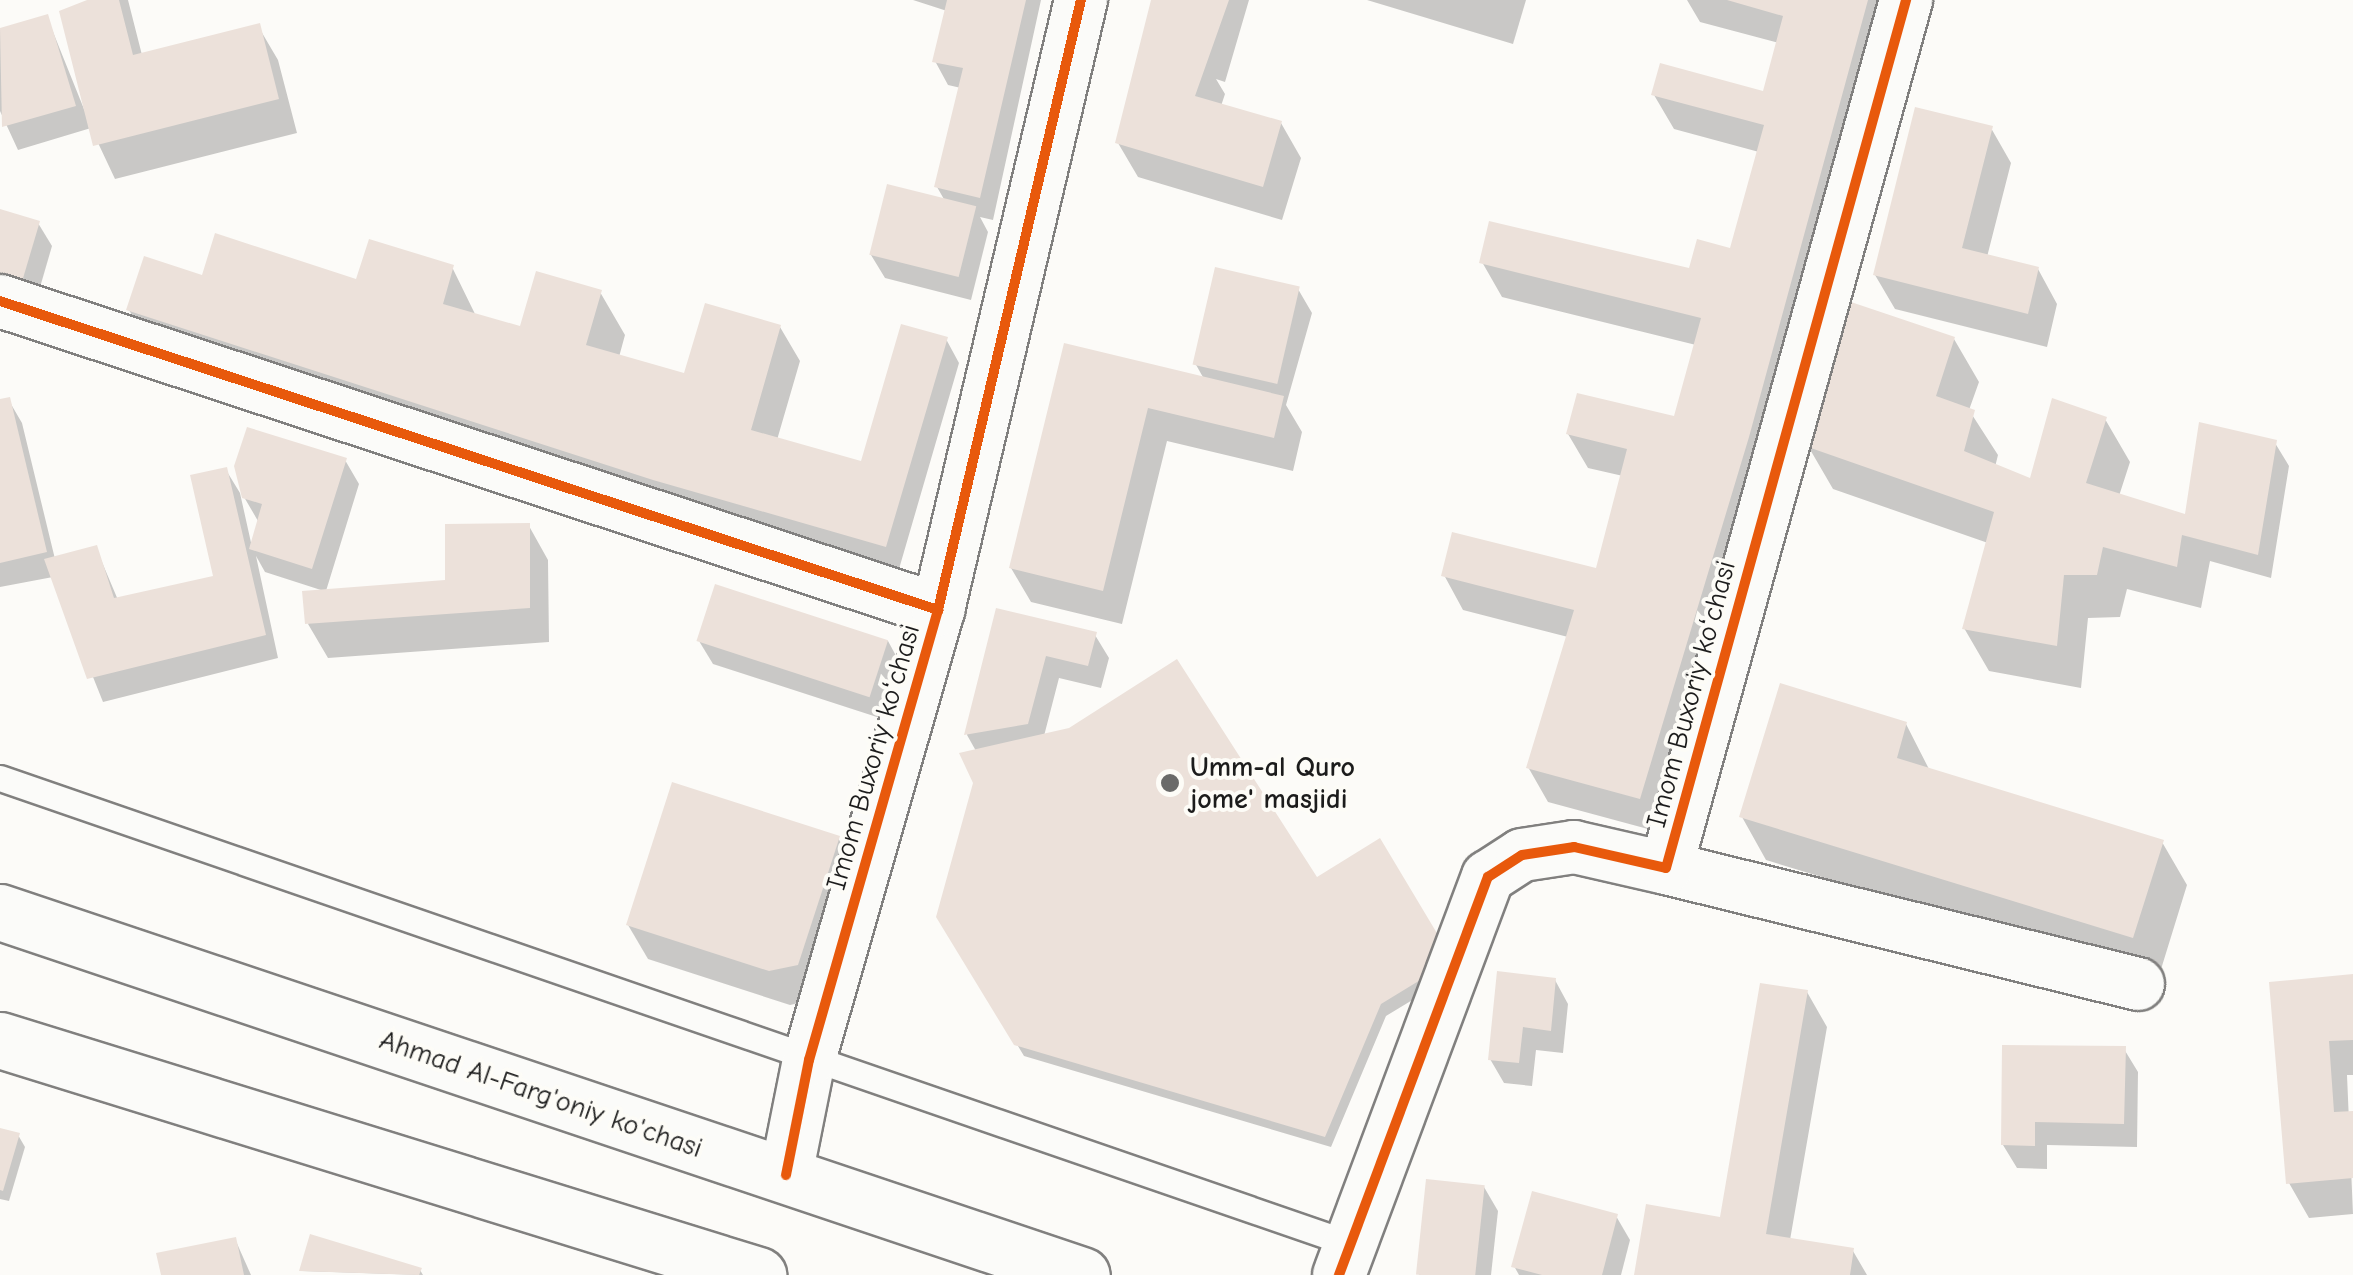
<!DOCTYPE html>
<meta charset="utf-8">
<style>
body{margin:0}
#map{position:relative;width:2353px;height:1275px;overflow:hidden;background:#fcfbf8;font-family:"Comic Neue",sans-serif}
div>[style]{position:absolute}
.shadow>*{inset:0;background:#0003}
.building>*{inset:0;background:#ece1da;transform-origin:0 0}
.roads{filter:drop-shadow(2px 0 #81807f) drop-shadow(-2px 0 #81807f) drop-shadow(0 2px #81807f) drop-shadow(0 -2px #81807f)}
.service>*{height:25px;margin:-12.5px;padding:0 12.5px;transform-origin:12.5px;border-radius:12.5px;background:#fbfbf9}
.minor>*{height:52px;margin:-26px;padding:0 26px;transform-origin:26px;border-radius:26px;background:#fbfbf9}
.trunk>*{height:55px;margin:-27.5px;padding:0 27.5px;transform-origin:27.5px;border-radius:27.5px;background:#fbfbf9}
.cycleway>*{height:10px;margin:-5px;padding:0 5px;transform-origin:5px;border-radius:5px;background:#e8590c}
.dots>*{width:28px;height:28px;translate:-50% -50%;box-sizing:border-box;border:5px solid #fdfcf7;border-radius:50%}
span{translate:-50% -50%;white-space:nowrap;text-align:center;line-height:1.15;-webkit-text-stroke:8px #fdfcf7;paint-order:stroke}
.street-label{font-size:28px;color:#1c1c1c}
.poi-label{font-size:28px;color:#1c1c1c;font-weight:700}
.left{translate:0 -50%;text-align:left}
</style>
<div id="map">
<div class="shadow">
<i style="clip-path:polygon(90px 0,128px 0,142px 55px,258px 26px,278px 60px,297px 133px,115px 179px,91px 128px,18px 150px,0 111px,0 30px,47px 17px,90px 124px)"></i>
<i style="clip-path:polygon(913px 0,1041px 0,993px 220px,980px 217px,988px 232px,971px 300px,885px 278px,871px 255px,945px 201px,937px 187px,961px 88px,948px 85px,935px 61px,947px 11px)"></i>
<i style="clip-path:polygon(1153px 0,1249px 0,1225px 82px,1216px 79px,1225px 94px,1221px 106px,1281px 123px,1301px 158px,1282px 220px,1138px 177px,1118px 143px)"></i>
<i style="clip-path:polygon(1367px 0,1526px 0,1513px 44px)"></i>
<i style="clip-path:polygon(1687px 0,1894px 0,1659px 832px,1548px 802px,1528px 767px,1568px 637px,1463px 610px,1444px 575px,1598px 571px,1623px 476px,1588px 468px,1568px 434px,1676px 419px,1696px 345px,1502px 297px,1482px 262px,1696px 274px,1732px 251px,1759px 152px,1674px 129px,1654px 95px,1765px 94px,1779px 43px,1700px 22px)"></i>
<i style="clip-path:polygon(1991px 128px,2011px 163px,1987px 257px,2038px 269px,2057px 304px,2047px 347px,1895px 309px,1875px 275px)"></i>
<i style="clip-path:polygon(0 212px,38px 223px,52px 246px,34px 308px,0 298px)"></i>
<i style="clip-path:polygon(452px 267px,476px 316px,521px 329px,600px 292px,625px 335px,619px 357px,682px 375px,780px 327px,800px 361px,777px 440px,863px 464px,946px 339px,959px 363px,899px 569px,143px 334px,129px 310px,203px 278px,358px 282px)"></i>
<i style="clip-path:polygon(1298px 289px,1312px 313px,1286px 405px,1302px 432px,1293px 471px,1167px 441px,1122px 624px,1031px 602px,1011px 568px,1066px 346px,1204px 379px,1195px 363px)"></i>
<i style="clip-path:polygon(1954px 339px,1979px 382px,1969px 410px,1998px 455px,1995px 467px,2032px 482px,2105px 419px,2130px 462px,2119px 496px,2187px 517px,2275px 443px,2289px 466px,2271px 578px,2210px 561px,2201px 608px,2127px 589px,2120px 617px,2088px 618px,2081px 688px,1989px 671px,1964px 628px,1988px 543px,1833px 489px,1808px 446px)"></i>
<i style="clip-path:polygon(8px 399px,22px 423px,55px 559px,96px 548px,118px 600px,216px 577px,226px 470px,240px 493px,252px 547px,258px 521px,244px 497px,345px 460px,359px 484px,326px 591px,448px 582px,529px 526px,548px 560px,549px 642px,328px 658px,308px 624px,324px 591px,265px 572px,256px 556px,278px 658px,103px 702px,53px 577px,0 587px,0 401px)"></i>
<i style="clip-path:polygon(998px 611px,1095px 635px,1109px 658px,1101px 688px,1059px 678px,1044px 736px,1316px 881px,1457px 973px,1386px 1016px,1331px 1147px,1024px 1056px,939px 916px,976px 782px,976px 751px,967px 735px)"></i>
<i style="clip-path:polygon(699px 641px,888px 641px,901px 665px,883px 719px,713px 664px)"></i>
<i style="clip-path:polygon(1906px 724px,1930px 771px,2162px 842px,2187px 885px,2158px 979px,1766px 860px,1742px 817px)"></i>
<i style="clip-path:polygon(838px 838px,858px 872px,817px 999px,790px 1005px,648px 959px,628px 925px)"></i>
<i style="clip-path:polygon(2353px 977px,2353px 1075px,2347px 1075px,2353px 1214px,2309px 1218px,2289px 1183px,2272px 984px)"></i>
<i style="clip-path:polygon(1555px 980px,1568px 1004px,1563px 1053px,1536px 1050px,1532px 1086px,1504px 1083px,1490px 1059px)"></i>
<i style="clip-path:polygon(1807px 992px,1827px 1027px,1790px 1240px,1853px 1251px,1867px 1275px,1636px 1275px,1721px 1220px)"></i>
<i style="clip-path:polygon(2124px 1049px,2138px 1072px,2137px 1147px,2047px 1145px,2047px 1169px,2017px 1168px,2003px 1145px)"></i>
<i style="clip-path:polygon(0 1130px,18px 1135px,25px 1147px,9px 1201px,0 1199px)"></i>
<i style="clip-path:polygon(1484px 1187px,1498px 1211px,1491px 1275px,1419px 1275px)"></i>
<i style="clip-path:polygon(1616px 1216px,1630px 1240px,1621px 1275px,1519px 1275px,1514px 1266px)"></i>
<i style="clip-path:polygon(235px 1239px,251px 1275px,163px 1275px)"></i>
<i style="clip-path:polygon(420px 1270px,423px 1275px,302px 1271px)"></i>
</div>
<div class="building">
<i style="clip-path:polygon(87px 0,119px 0,133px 55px,260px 23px,279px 99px,93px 146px,59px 11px)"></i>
<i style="clip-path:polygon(947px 0,1026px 0,980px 198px,934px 187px,963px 68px,932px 62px)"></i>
<i style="clip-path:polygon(1151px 0,1229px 0,1195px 96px,1282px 121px,1263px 187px,1115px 143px)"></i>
<i style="clip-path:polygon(1727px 0,1868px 0,1749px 437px,1640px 799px,1526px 768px,1574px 610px,1441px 576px,1452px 532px,1596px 568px,1627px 449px,1566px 434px,1577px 393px,1674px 416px,1701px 318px,1479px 263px,1489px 221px,1689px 268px,1697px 239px,1730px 248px,1764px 125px,1651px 95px,1660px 63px,1763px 91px,1783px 16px)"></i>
<i style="clip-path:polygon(48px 14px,76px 106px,2px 127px,0 28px)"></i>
<i style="clip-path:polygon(1915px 107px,1993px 126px,1962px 248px,2039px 267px,2028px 314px,1873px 275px)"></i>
<i style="left:887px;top:184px;width:92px;height:73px;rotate:14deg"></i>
<i style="clip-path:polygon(0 209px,40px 221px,21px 285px,0 279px)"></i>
<i style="clip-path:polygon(215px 233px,356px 279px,369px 239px,454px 265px,443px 304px,520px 326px,536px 271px,602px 290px,586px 345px,684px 373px,705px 303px,781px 325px,751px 430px,861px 461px,901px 324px,948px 337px,886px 547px,653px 480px,126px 310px,144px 256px,202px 275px)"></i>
<i style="left:1215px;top:267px;width:87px;height:100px;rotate:13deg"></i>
<i style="clip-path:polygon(1848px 301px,1955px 337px,1936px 396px,1975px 410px,1964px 451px,2030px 478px,2052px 398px,2107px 417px,2086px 483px,2185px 514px,2199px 422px,2277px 440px,2258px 555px,2182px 535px,2177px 567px,2103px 547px,2097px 575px,2064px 575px,2057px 646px,1962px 629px,1994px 512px,1805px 446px)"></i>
<i style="clip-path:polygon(1064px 343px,1284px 396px,1274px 438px,1148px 408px,1103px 591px,1009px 568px)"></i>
<i style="clip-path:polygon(10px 397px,47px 552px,0 563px,0 399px)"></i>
<i style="clip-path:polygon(247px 427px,347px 458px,312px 569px,249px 549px,262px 504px,242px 498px,234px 466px)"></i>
<i style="clip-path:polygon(227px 467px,266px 635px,87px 679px,44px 559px,97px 545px,114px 598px,213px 576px,190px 475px)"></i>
<i style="clip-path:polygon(530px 523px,530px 608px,305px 624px,302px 591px,445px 580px,445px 524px)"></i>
<i style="left:715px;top:584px;width:182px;height:60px;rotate:18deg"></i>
<i style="clip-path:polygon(996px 608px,1097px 632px,1088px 666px,1046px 656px,1028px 724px,964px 735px)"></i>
<i style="clip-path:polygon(1177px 659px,1317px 877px,1380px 838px,1453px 960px,1381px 1004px,1325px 1137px,1014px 1045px,936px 917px,973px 783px,959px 753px,1069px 728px)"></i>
<i style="clip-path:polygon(1780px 683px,1907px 722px,1897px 758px,2164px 840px,2133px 938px,1739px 817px)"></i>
<i style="clip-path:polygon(672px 782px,840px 836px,798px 965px,769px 971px,626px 925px)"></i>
<i style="clip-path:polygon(1497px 971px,1556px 978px,1551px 1031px,1523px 1027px,1519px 1063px,1488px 1060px)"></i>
<i style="clip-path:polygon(2353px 974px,2353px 1040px,2329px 1041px,2334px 1112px,2353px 1111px,2353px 1178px,2286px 1184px,2269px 982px)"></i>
<i style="clip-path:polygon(1760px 983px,1808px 990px,1766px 1234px,1854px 1248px,1850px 1275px,1634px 1275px,1646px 1204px,1720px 1217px)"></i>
<i style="clip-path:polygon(2002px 1045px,2126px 1046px,2124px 1124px,2035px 1122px,2035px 1146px,2001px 1145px)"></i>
<i style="clip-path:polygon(0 1128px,20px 1133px,3px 1191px,0 1190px)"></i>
<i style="left:1426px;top:1179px;width:59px;height:96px;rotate:6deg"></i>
<i style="clip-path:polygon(1532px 1191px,1618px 1214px,1602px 1275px,1542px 1275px,1511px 1267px)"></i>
<i style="clip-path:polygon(310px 1234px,422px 1268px,419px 1275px,299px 1271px)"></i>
<i style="clip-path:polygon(236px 1237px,244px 1275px,161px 1275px,156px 1253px)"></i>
</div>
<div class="roads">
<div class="service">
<i style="left:0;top:778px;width:1426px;rotate:19.03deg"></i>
</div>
<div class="minor">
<i style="left:0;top:301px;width:988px;rotate:18.23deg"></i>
<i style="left:1666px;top:868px;width:486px;rotate:13.8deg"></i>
<i style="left:786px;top:1175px;width:117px;rotate:-78.7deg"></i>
<i style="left:809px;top:1060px;width:468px;rotate:-74deg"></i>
<i style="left:938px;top:610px;width:627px;rotate:-76.81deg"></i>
<i style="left:1339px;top:1275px;width:425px;rotate:-69.5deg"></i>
<i style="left:1488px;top:877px;width:40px;rotate:-32.9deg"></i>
<i style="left:1522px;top:855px;width:53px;rotate:-8.7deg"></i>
<i style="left:1574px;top:847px;width:94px;rotate:12.9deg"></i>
<i style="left:1666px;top:868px;width:901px;rotate:-74.54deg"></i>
</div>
<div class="trunk">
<i style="left:0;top:912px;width:1141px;rotate:18.55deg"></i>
<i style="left:0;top:1040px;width:794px;rotate:17.22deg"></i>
</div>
</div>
<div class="cycleway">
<i style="left:0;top:301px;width:988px;rotate:18.23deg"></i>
<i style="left:786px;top:1175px;width:117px;rotate:-78.7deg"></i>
<i style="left:809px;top:1060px;width:468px;rotate:-74deg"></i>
<i style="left:938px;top:610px;width:627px;rotate:-76.81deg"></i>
<i style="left:1339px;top:1275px;width:425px;rotate:-69.5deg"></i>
<i style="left:1488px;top:877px;width:40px;rotate:-32.9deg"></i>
<i style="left:1522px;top:855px;width:53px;rotate:-8.7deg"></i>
<i style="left:1574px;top:847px;width:94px;rotate:12.9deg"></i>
<i style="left:1666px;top:868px;width:901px;rotate:-74.54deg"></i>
</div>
<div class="dots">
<i style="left:1170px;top:783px;background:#6a6a69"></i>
</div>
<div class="street-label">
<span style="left:1691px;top:694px;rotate:-75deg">Imom Buxoriy koʻchasi</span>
<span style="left:873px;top:757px;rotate:-74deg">Imom Buxoriy koʻchasi</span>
<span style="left:541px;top:1094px;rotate:19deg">Ahmad Al-Farg'oniy ko'chasi</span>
</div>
<div class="poi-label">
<span class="left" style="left:1190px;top:783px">Umm-al Quro<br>jome' masjidi</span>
</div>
</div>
